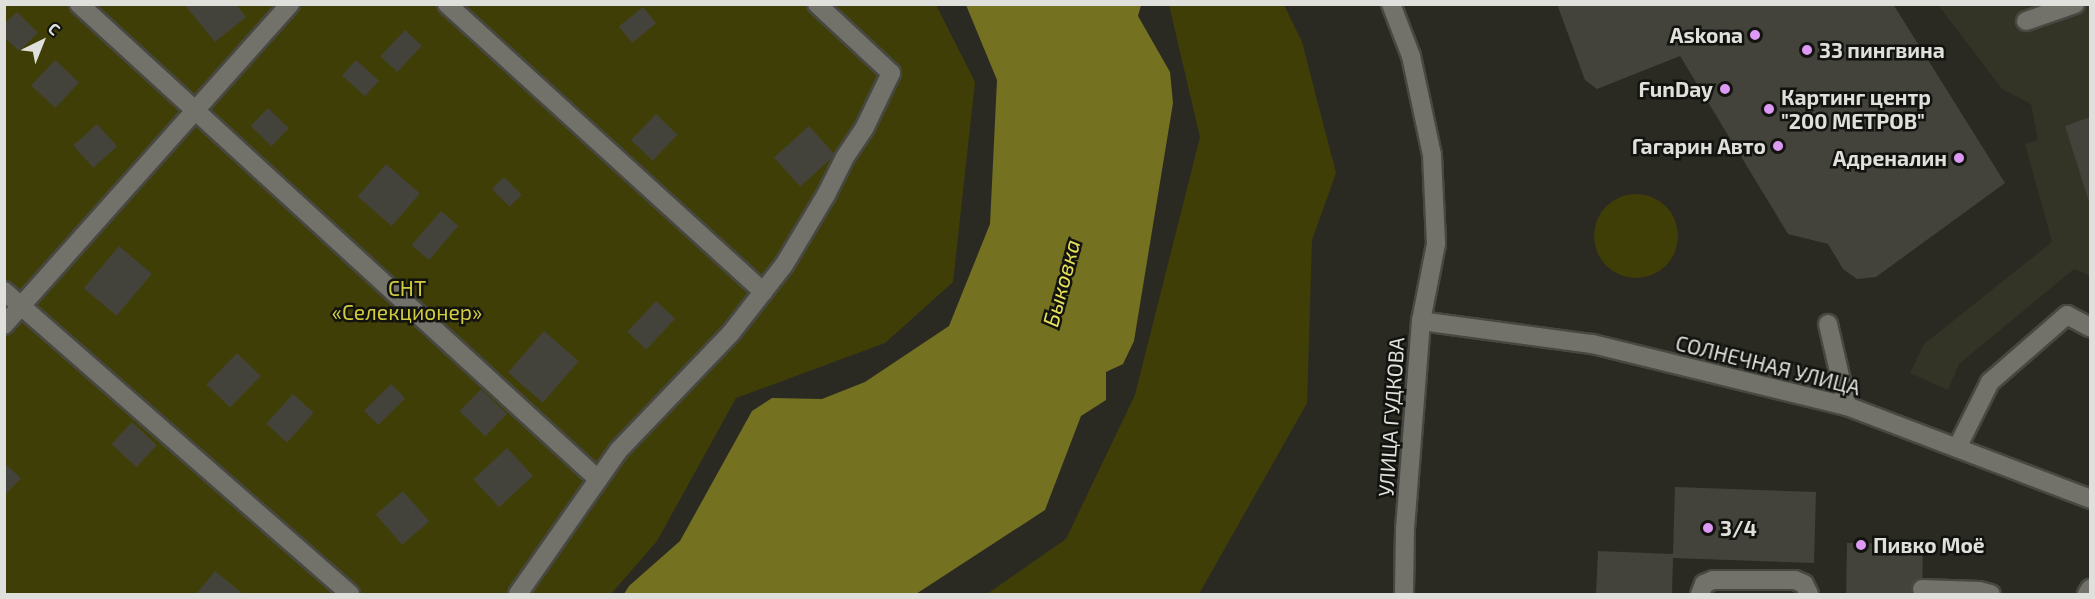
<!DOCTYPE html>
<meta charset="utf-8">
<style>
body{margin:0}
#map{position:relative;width:2095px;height:599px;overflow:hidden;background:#2a2a23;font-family:"Exo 2",sans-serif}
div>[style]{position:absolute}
.built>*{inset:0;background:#333326}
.green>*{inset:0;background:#403e07}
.round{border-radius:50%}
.water>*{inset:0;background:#747121}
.building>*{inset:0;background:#43433b;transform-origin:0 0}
.roads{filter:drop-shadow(2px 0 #484842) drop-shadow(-2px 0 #484842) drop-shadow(0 2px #484842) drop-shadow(0 -2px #484842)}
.service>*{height:18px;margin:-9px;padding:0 9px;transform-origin:9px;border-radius:9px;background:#72726a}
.minor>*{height:18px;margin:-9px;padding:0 9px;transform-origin:9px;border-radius:9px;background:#72726a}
.tertiary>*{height:18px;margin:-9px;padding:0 9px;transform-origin:9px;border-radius:9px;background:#72726a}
.dots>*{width:16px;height:16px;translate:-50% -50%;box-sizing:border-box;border:3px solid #12120f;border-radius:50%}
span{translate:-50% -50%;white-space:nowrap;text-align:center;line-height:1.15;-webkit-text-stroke:5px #12120f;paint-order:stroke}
.poi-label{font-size:21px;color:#dfdfdb;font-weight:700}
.right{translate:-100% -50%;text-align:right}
.left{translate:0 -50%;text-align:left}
.park-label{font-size:21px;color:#d0cb3f}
.street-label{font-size:21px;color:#dfdfdb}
.water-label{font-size:22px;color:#e7e25a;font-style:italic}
.frame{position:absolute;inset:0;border:6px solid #dfdfdb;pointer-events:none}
.north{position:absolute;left:12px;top:12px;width:60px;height:60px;-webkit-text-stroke:4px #12120f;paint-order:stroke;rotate:43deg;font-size:16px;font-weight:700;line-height:24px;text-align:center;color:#dfdfdb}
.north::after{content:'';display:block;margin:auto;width:21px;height:27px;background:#dfdfdb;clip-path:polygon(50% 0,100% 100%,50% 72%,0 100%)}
</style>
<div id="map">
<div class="built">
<i style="clip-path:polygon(1938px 5px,2090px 5px,2090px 276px,2074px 269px,1959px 364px,1948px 390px,1910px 373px,1924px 344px,2052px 242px,2025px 144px,2038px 140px,2031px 104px,2002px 89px)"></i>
</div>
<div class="green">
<i style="clip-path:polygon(4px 5px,936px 5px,975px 82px,953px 282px,885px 343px,736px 398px,657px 541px,611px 594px,5px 594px)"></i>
<i style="clip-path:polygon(1169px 5px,1284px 5px,1302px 42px,1336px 173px,1312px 240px,1307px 403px,1199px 594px,987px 594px,1066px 539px,1135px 395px,1200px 137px)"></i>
<i class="round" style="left:1594px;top:194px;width:84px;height:84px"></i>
</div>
<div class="water">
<i style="clip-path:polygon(966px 5px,1141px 5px,1138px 16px,1170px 72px,1173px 103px,1134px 341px,1123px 364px,1106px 372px,1106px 400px,1081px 416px,1045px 510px,916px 594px,624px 594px,629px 586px,680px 541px,752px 411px,772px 398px,822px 399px,865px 382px,949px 326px,990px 224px,997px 80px)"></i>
</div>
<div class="building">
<i style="clip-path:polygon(184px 4px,236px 4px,246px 17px,215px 42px)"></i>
<i style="clip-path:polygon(1557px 4px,1893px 4px,2005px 183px,1876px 277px,1857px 279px,1843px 269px,1828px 244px,1788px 234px,1680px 56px,1597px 89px,1585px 80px)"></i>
<i style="left:643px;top:7px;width:21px;height:31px;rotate:51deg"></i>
<i style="clip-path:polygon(17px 12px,38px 33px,19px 51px,4px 37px,4px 24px)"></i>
<i style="left:405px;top:30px;width:23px;height:36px;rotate:43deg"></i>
<i style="left:55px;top:60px;width:33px;height:35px;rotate:43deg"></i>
<i style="left:356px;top:60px;width:31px;height:21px;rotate:42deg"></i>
<i style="left:268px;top:108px;width:29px;height:25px;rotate:44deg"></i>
<i style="left:656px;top:114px;width:30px;height:36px;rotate:44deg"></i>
<i style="clip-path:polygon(2090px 117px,2090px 205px,2065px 126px)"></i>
<i style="left:97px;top:124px;width:30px;height:32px;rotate:48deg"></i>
<i style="left:809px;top:126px;width:39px;height:47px;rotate:48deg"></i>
<i style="left:386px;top:164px;width:45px;height:43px;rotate:41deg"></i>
<i style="left:504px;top:177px;width:25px;height:17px;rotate:45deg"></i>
<i style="left:441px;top:211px;width:23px;height:45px;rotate:41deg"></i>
<i style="left:119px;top:246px;width:43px;height:55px;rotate:40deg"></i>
<i style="left:656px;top:301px;width:26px;height:42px;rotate:43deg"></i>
<i style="left:544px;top:331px;width:46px;height:55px;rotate:41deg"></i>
<i style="left:237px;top:353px;width:33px;height:44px;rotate:44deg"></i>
<i style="left:391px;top:384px;width:20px;height:38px;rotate:45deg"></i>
<i style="left:481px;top:389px;width:36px;height:31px;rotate:44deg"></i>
<i style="left:293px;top:394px;width:28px;height:40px;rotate:42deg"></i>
<i style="left:132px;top:422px;width:34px;height:30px;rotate:43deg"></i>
<i style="left:507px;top:448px;width:38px;height:46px;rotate:47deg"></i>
<i style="clip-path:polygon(4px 463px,21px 478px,4px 496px)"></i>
<i style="clip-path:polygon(1675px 487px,1816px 492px,1814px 563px,1673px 558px,1672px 594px,1596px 594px,1598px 551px,1673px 554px)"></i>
<i style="left:403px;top:491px;width:40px;height:36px;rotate:49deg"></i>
<i style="left:1847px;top:543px;width:76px;height:51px;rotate:1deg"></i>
<i style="clip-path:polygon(215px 571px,243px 594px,196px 594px)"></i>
</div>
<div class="roads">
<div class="service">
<i style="left:79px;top:4px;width:704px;rotate:42.47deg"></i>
<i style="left:447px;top:4px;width:428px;rotate:42.3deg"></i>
<i style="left:2026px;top:21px;width:52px;rotate:-19.1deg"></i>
<i style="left:4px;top:291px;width:460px;rotate:41.2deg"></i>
<i style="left:1828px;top:324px;width:84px;rotate:77deg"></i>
<i style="left:4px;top:325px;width:430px;rotate:-48.3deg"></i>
<i style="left:1957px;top:448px;width:74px;rotate:-63.4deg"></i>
<i style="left:1990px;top:382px;width:102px;rotate:-41deg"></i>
<i style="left:2067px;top:315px;width:26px;rotate:28deg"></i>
<i style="left:1922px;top:589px;width:57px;rotate:2deg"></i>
<i style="left:1979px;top:591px;width:12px;rotate:14deg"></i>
<i style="left:518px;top:594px;width:174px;rotate:-55deg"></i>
<i style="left:618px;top:451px;width:163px;rotate:-46.2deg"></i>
<i style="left:731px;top:333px;width:86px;rotate:-52.1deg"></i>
<i style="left:784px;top:265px;width:82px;rotate:-59deg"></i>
<i style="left:826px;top:195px;width:42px;rotate:-63.4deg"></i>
<i style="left:845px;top:157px;width:36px;rotate:-56deg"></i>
<i style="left:865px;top:127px;width:60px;rotate:-64.3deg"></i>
<i style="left:891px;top:73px;width:101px;rotate:-137deg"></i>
<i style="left:1700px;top:594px;width:11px;rotate:-68deg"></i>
<i style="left:1704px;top:584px;width:10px;rotate:-24deg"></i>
<i style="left:1713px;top:580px;width:82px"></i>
<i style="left:1795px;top:580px;width:10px;rotate:24deg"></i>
<i style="left:1804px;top:584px;width:11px;rotate:63deg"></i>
<i style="left:2087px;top:594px;width:6px;rotate:-59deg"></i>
</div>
<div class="minor">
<i style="left:1421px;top:321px;width:173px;rotate:7.7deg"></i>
<i style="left:1592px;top:344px;width:262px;rotate:13.7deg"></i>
<i style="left:1847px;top:406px;width:260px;rotate:20.9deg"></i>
</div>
<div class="tertiary">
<i style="left:1391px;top:4px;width:56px;rotate:69deg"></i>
<i style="left:1411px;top:56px;width:101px;rotate:78deg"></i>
<i style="left:1432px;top:155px;width:89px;rotate:87.4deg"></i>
<i style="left:1436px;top:244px;width:78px;rotate:101deg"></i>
<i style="left:1421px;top:321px;width:209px;rotate:94.4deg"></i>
<i style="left:1405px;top:529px;width:65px;rotate:90.9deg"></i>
</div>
</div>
<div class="dots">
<i style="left:1755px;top:35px;background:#dd99f4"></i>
<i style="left:1807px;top:50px;background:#dd99f4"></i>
<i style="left:1725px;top:89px;background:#dd99f4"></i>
<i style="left:1769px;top:109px;background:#dd99f4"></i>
<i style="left:1778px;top:146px;background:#dd99f4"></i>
<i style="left:1959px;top:158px;background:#dd99f4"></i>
<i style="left:1708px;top:528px;background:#dd99f4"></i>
<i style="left:1861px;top:545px;background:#dd99f4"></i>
</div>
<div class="poi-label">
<span class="right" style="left:1743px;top:35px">Askona</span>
<span class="left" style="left:1819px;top:50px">33 пингвина</span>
<span class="right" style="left:1713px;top:89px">FunDay</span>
<span class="left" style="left:1781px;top:109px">Картинг центр<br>"200 МЕТРОВ"</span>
<span class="right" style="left:1766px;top:146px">Гагарин Авто</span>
<span class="right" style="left:1947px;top:158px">Адреналин</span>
<span class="left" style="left:1720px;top:528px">3/4</span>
<span class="left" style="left:1873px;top:545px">Пивко Моё</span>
</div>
<div class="park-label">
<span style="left:407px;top:300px">СНТ<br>«Селекционер»</span>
</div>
<div class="street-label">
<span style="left:1768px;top:365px;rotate:14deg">СОЛНЕЧНАЯ УЛИЦА</span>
<span style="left:1391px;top:417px;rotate:-86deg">УЛИЦА ГУДКОВА</span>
</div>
<div class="water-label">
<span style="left:1061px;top:283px;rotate:-75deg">Быковка</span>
</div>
<div class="frame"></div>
<div class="north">С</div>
</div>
